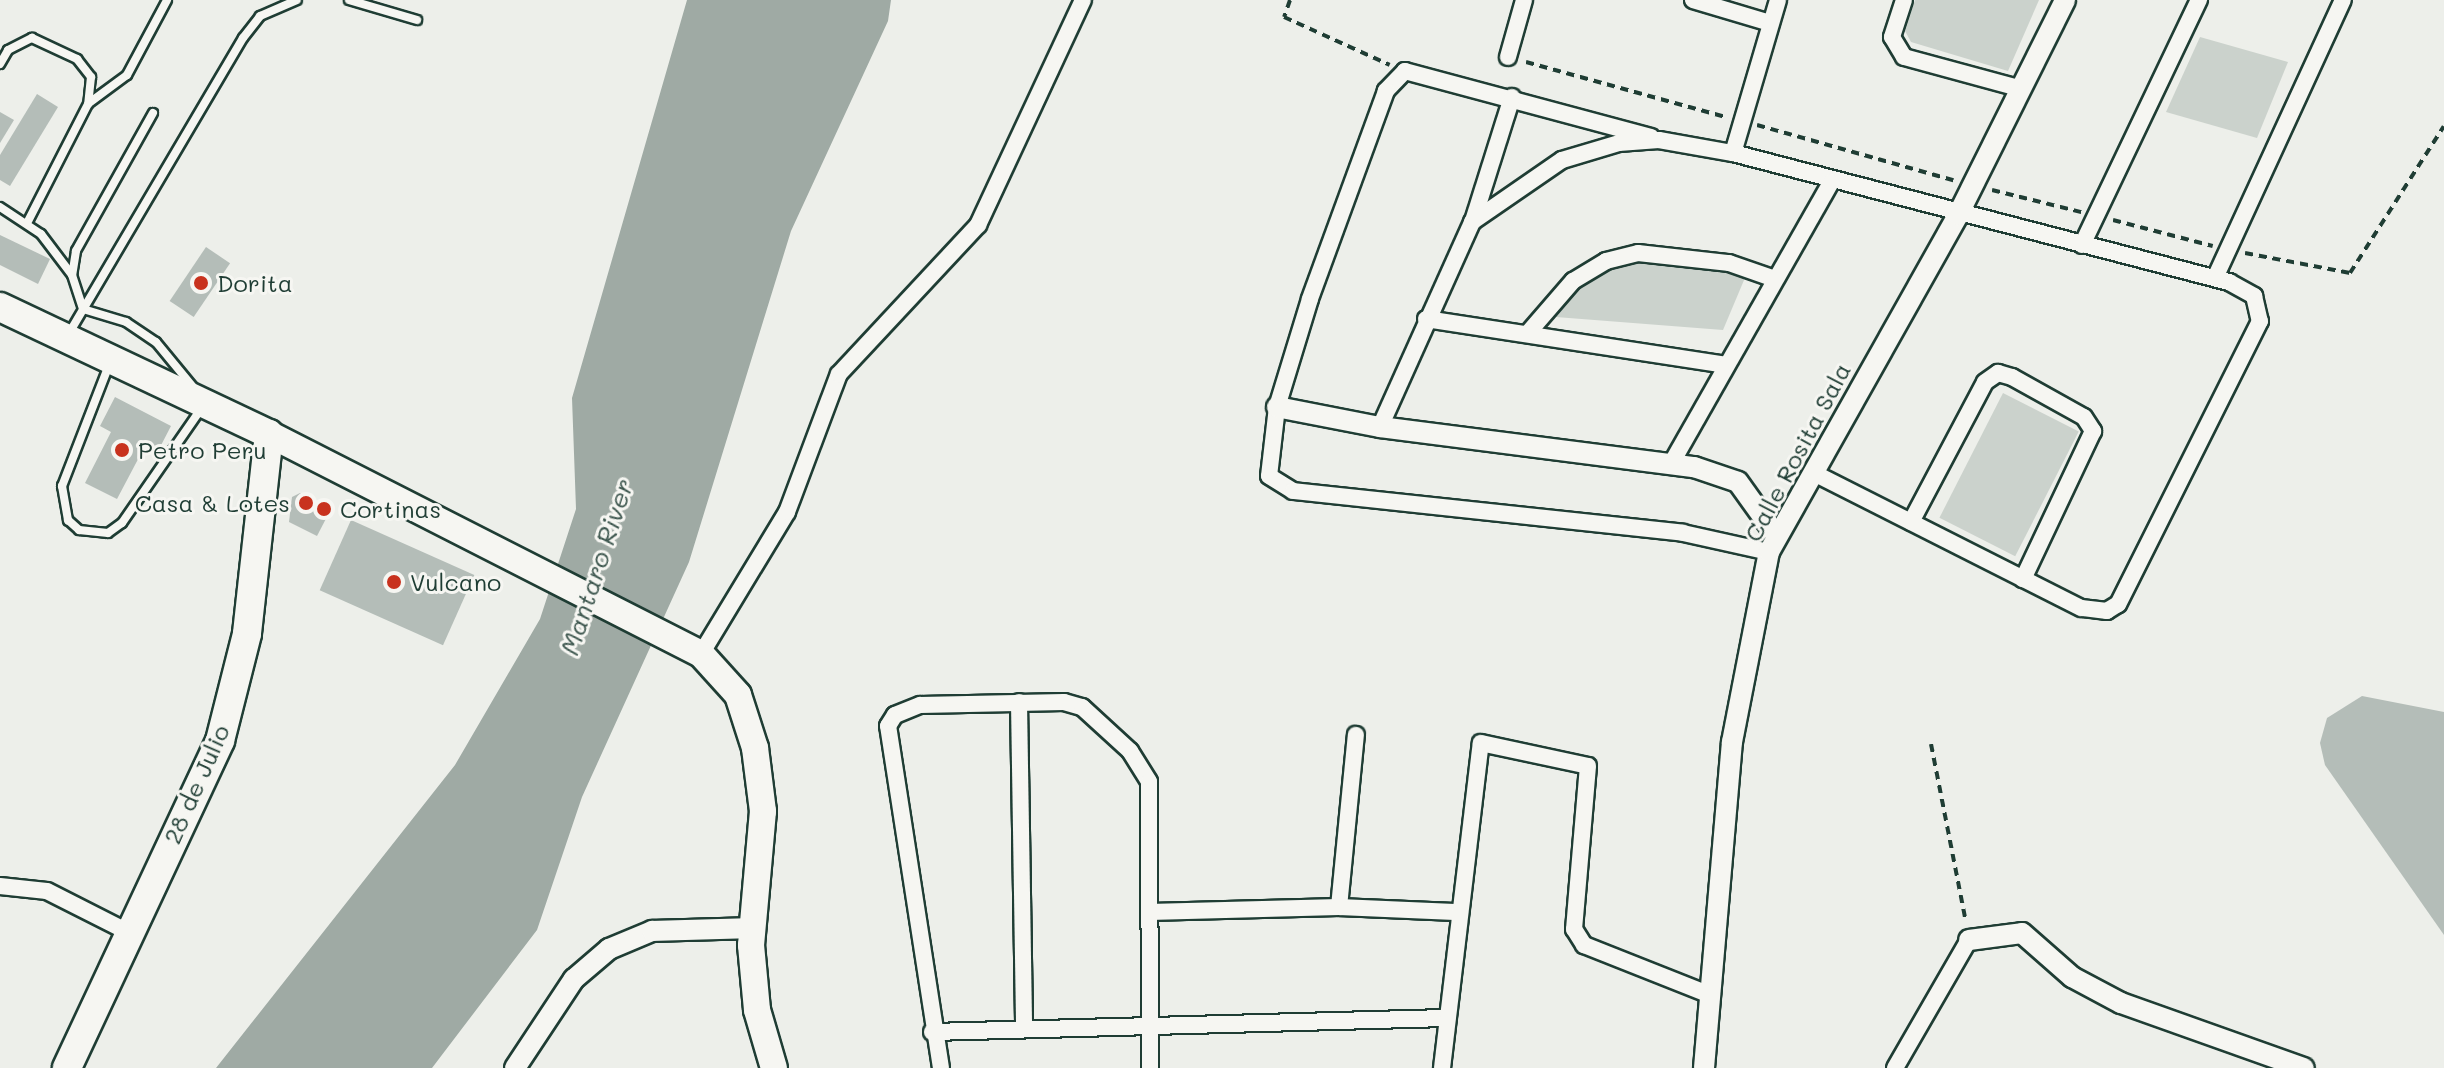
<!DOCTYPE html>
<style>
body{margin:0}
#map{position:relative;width:2444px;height:1068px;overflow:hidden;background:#edefea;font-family:Mali,sans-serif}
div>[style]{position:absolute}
.green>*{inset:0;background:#cbd2cc;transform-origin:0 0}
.water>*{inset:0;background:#9faaa4}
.building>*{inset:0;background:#b4bdb8;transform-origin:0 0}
.path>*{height:4px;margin-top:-2px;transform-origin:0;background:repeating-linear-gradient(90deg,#1f3d34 0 8px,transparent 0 14px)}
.roads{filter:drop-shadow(2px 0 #1f3d34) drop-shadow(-2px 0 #1f3d34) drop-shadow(0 2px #1f3d34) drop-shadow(0 -2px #1f3d34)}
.service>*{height:8px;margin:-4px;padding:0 4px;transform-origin:4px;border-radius:4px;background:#f6f6f2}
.minor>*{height:16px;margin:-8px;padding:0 8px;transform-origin:8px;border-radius:8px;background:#f6f6f2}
.tertiary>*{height:20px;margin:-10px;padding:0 10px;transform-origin:10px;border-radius:10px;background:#f6f6f2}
.primary>*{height:26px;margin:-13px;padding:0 13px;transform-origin:13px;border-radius:13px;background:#f6f6f2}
.trunk>*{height:28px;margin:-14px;padding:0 14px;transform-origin:14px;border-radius:14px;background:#f6f6f2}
.dots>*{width:22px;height:22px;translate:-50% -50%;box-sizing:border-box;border:4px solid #f6f6f2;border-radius:50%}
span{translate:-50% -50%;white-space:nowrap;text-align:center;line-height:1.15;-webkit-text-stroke:6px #f6f6f2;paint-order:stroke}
.poi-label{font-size:24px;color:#1f3d34}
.left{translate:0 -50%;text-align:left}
.right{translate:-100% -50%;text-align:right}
.street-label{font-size:24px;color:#1f3d34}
.water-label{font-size:26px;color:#3f5850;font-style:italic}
</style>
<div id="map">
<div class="green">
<i style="clip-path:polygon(1915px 0,2039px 0,2008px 71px,1911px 42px,1905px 31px)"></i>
<i style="clip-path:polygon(2200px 37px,2288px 62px,2257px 138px,2166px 112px)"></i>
<i style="clip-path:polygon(1621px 259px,1747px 273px,1723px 330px,1543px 316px,1579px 281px)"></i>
<i style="left:2003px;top:393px;width:85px;height:140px;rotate:27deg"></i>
</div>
<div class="water">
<i style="clip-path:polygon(687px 0,891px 0,888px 21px,791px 231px,689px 562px,582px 797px,537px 930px,432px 1068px,216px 1068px,455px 765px,540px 619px,576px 509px,572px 398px)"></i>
</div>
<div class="building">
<i style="clip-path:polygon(37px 94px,58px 107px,10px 186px,0 180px,0 155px)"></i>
<i style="clip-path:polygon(0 112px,14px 120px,0 143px)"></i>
<i style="clip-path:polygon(0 235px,50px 259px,38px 284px,0 265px)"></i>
<i style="left:206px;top:247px;width:29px;height:65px;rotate:34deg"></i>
<i style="clip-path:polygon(115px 397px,171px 426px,157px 453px,145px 446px,117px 499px,85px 483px,111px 432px,100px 426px)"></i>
<i style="clip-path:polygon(300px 493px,331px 509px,317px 536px,289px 522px,292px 497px)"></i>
<i style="left:351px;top:520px;width:135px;height:77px;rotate:24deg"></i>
<i style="clip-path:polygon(2362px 696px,2444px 712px,2444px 935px,2325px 765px,2320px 743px,2327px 718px)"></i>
</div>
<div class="path">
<i style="left:1290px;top:0;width:18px;rotate:109deg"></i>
<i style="left:1284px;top:17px;width:116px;rotate:24.4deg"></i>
<i style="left:1526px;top:62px;width:207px;rotate:15.4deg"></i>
<i style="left:1757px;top:125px;width:204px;rotate:15.7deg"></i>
<i style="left:1992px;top:190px;width:92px;rotate:13.9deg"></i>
<i style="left:2113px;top:220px;width:103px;rotate:14.6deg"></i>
<i style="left:2245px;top:253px;width:107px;rotate:10.8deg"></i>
<i style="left:2350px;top:273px;width:174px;rotate:-57.4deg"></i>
<i style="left:1931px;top:744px;width:181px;rotate:78.9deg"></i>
</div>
<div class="roads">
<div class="service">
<i style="left:349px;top:0;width:71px;rotate:16.4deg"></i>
<i style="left:0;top:64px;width:16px;rotate:-60deg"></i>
<i style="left:8px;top:50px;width:27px;rotate:-27deg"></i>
<i style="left:32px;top:38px;width:50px;rotate:25deg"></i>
<i style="left:77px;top:59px;width:23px;rotate:52deg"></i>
<i style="left:91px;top:77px;width:27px;rotate:96deg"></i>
<i style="left:88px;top:104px;width:131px;rotate:117.1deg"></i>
<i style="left:89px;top:103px;width:47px;rotate:-36.4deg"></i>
<i style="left:127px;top:75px;width:85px;rotate:-61.9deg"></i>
<i style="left:153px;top:113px;width:158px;rotate:119.2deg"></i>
<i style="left:76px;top:251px;width:24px;rotate:99deg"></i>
<i style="left:72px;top:275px;width:36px;rotate:72deg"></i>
<i style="left:83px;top:309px;width:45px;rotate:16.8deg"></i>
<i style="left:126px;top:322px;width:36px;rotate:34deg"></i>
<i style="left:156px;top:342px;width:58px;rotate:50.6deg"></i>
<i style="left:0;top:207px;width:49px;rotate:33.4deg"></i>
<i style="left:41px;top:234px;width:51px;rotate:52.9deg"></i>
<i style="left:68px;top:335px;width:345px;rotate:-59.5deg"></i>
<i style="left:243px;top:38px;width:28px;rotate:-52deg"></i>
<i style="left:260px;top:16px;width:40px;rotate:-23.4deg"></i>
<i style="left:109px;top:365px;width:130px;rotate:111.2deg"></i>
<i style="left:62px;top:486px;width:35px;rotate:80deg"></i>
<i style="left:68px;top:520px;width:15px;rotate:42deg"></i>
<i style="left:79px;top:530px;width:29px;rotate:6deg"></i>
<i style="left:108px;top:533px;width:17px;rotate:-36deg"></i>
<i style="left:122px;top:523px;width:139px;rotate:-55.3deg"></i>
</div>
<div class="minor">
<i style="left:1693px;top:0;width:80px;rotate:16.6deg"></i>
<i style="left:1904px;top:0;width:39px;rotate:108deg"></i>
<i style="left:1892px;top:37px;width:23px;rotate:59deg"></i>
<i style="left:1904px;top:57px;width:122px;rotate:15.2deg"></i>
<i style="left:1508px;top:57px;width:59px;rotate:-74.3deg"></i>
<i style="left:1651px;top:137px;width:255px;rotate:-165deg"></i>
<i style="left:1405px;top:71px;width:28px;rotate:134deg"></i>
<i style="left:1386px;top:91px;width:221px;rotate:110.1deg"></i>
<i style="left:1310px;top:299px;width:113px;rotate:107deg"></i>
<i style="left:1277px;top:407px;width:69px;rotate:96.6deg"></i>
<i style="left:1269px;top:476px;width:28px;rotate:32deg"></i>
<i style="left:1293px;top:491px;width:392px;rotate:6.1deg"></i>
<i style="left:1683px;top:533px;width:88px;rotate:12.5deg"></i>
<i style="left:1733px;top:153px;width:159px;rotate:-73.6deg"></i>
<i style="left:1473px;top:221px;width:130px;rotate:-72.5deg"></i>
<i style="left:2082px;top:245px;width:272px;rotate:-64.5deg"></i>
<i style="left:2215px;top:278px;width:306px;rotate:-65.3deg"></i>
<i style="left:1426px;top:319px;width:304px;rotate:8.7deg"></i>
<i style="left:1528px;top:333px;width:69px;rotate:-49.1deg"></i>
<i style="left:1573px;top:281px;width:39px;rotate:-31deg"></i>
<i style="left:1606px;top:261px;width:33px;rotate:-14deg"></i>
<i style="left:1638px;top:253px;width:92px;rotate:6.3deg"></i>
<i style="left:1729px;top:263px;width:49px;rotate:19.2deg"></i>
<i style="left:1380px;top:427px;width:225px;rotate:-65.8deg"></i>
<i style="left:1472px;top:222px;width:109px;rotate:-34.6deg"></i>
<i style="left:1562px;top:160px;width:59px;rotate:-16.6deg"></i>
<i style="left:1619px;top:143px;width:40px;rotate:-4.3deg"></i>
<i style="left:1659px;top:140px;width:75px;rotate:10deg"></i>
<i style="left:1733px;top:153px;width:513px;rotate:14.58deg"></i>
<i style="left:2229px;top:282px;width:29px;rotate:29deg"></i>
<i style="left:2254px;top:296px;width:26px;rotate:77deg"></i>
<i style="left:2260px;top:321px;width:317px;rotate:116.6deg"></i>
<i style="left:2118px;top:604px;width:13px;rotate:148deg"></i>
<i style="left:2107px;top:611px;width:26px;rotate:-173deg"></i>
<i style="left:2081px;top:608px;width:301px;rotate:-153.2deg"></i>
<i style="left:1671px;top:464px;width:324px;rotate:-60.4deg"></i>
<i style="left:1911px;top:522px;width:158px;rotate:-62.1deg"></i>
<i style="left:1985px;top:382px;width:16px;rotate:-35deg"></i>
<i style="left:1998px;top:373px;width:15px;rotate:16deg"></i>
<i style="left:2012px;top:377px;width:82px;rotate:29.1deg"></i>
<i style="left:2084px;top:417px;width:17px;rotate:57deg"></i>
<i style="left:2093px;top:431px;width:164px;rotate:115.3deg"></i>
<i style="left:701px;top:654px;width:166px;rotate:-58.8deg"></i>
<i style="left:787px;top:512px;width:147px;rotate:-69.4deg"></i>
<i style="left:839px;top:374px;width:204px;rotate:-47deg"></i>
<i style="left:978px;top:225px;width:248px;rotate:-65deg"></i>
<i style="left:1019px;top:702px;width:327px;rotate:89.1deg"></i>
<i style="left:0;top:886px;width:47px;rotate:6.1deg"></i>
<i style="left:47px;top:891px;width:91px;rotate:26.8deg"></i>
<i style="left:1339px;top:907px;width:173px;rotate:-84.4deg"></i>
<i style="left:1149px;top:912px;width:190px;rotate:-1.5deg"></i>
<i style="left:1339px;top:907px;width:116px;rotate:2.5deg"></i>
<i style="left:932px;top:1032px;width:515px;rotate:-1.56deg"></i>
<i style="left:941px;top:1068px;width:346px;rotate:-98.8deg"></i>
<i style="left:888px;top:726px;width:13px;rotate:-58deg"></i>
<i style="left:895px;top:715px;width:27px;rotate:-22deg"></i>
<i style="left:920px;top:705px;width:144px;rotate:-1.2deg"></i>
<i style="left:1064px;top:702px;width:19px;rotate:16deg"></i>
<i style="left:1082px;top:707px;width:65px;rotate:42.5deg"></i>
<i style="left:1130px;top:751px;width:36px;rotate:58deg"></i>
<i style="left:1149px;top:782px;width:286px;rotate:89.8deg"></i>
<i style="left:1442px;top:1068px;width:327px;rotate:-83.2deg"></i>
<i style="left:1481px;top:743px;width:109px;rotate:12.1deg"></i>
<i style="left:1588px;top:766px;width:164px;rotate:94.9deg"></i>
<i style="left:1574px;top:929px;width:19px;rotate:58deg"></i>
<i style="left:1584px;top:945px;width:136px;rotate:21.6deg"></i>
<i style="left:1895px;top:1068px;width:148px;rotate:-60deg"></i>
</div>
<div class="tertiary">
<i style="left:1277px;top:407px;width:105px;rotate:11deg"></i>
<i style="left:1380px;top:427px;width:317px;rotate:7.3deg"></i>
<i style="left:1694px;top:467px;width:46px;rotate:18.8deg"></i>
<i style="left:1738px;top:482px;width:65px;rotate:54.4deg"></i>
<i style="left:1969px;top:940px;width:53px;rotate:-7.5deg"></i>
<i style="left:2022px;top:933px;width:67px;rotate:41.3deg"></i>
<i style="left:2072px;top:977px;width:55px;rotate:28deg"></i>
<i style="left:2121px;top:1003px;width:194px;rotate:19.6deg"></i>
<i style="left:515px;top:1068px;width:107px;rotate:-56.5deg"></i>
<i style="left:574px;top:979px;width:46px;rotate:-40.6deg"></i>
<i style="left:609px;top:949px;width:47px;rotate:-22.7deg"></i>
<i style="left:652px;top:931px;width:101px;rotate:-1.7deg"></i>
<i style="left:1704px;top:1068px;width:327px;rotate:-85.1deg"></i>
<i style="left:1732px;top:742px;width:194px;rotate:-79deg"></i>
<i style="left:1769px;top:552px;width:386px;rotate:-60.7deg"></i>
<i style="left:1958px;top:215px;width:240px;rotate:-63.5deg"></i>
</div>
<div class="primary">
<i style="left:269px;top:434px;width:485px;rotate:27deg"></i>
<i style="left:701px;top:654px;width:55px;rotate:47.9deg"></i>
<i style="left:738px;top:695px;width:56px;rotate:72.2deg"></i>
<i style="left:755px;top:748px;width:64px;rotate:82.8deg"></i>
<i style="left:763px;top:811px;width:135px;rotate:95.1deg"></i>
<i style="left:751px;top:945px;width:65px;rotate:84.7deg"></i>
<i style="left:757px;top:1010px;width:60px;rotate:73.7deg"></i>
</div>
<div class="trunk">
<i style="left:0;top:307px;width:297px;rotate:25.3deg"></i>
<i style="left:269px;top:434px;width:201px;rotate:96.3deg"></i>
<i style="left:247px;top:634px;width:110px;rotate:104.2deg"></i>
<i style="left:220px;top:741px;width:361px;rotate:115.1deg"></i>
</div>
</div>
<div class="dots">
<i style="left:201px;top:283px;background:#c8321e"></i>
<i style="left:122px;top:450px;background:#c8321e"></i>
<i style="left:306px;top:503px;background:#c8321e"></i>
<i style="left:324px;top:509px;background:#c8321e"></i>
<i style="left:394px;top:582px;background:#c8321e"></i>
</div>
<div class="poi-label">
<span class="left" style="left:217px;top:283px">Dorita</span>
<span class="left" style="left:138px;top:450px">Petro Peru</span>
<span class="right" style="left:290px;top:503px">Casa &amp; Lotes</span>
<span class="left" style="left:340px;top:509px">Cortinas</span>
<span class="left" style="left:410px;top:582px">Vulcano</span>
</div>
<div class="street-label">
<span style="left:1797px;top:452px;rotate:-62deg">Calle Rosita Sala</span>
<span style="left:196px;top:784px;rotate:-66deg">28 de Julio</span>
</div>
<div class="water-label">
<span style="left:597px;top:567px;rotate:-72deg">Mantaro River</span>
</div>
</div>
